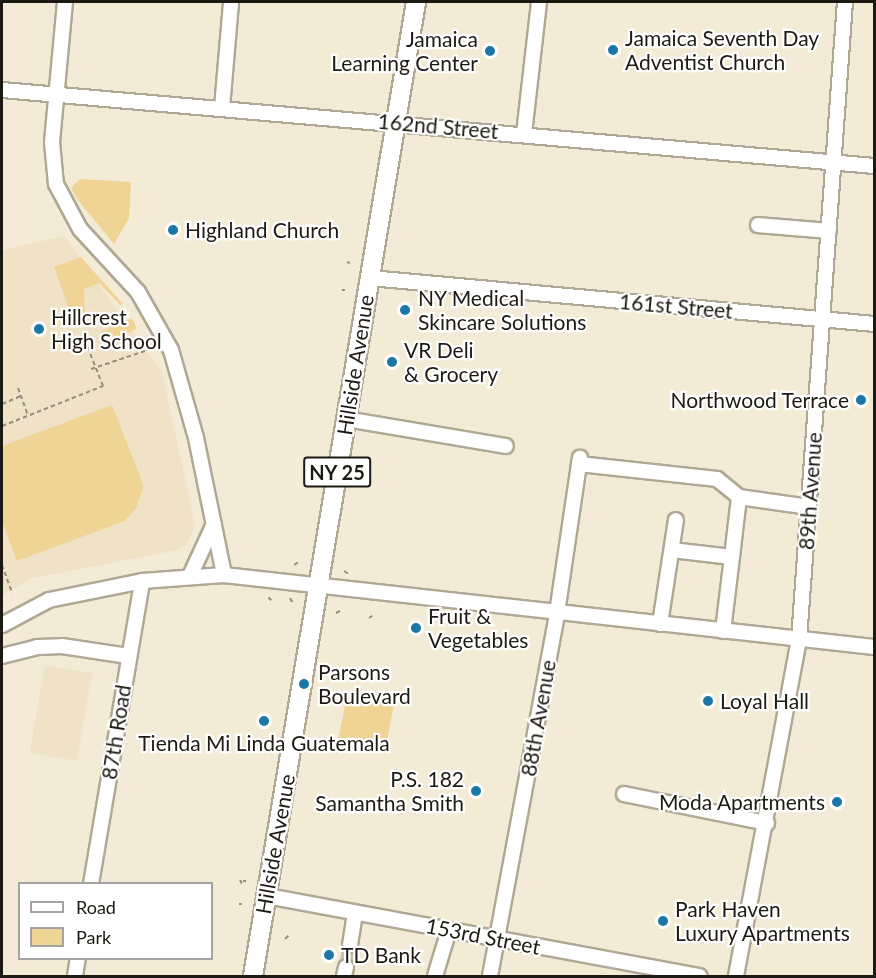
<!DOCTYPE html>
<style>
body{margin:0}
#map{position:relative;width:876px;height:978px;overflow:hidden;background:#f4ebd7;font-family:Lato,sans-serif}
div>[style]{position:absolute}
.built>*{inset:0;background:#efe2c7;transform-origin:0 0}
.green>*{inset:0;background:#f0d496;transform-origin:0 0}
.minor-tunnel>*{height:14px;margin-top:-7px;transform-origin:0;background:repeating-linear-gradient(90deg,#c9c1b0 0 14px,transparent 0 21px)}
.path>*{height:2px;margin-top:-1px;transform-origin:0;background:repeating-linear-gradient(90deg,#948e80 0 4.5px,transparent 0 7.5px)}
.roads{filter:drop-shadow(2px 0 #b0a794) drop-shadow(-2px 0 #b0a794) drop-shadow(0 2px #b0a794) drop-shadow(0 -2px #b0a794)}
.minor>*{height:14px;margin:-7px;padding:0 7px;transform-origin:7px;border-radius:7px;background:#fff}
.major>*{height:18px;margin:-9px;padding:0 9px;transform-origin:9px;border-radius:9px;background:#fff}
.dots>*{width:16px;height:16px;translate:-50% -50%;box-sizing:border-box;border:3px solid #fff;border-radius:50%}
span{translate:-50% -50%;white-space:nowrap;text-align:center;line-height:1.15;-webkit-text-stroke:4.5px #fff;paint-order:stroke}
.shield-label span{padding:2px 4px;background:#fff;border:2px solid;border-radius:4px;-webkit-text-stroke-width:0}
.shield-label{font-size:20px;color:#1d1a13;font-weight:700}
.poi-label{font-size:21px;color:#1d1a13}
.left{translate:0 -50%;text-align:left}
.right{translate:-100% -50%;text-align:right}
.street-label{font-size:21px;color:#1d1a13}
.frame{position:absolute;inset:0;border:3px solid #1d1a13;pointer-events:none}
.legend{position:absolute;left:18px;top:882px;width:195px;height:78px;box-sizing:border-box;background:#fff;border:2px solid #a5a3a1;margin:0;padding:8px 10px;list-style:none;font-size:18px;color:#1d1a13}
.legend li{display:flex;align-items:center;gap:12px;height:30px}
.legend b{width:30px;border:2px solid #a5a3a1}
</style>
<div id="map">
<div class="built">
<i style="clip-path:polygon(64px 236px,162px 372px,195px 525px,187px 544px,178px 550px,33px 578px,2px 595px,2px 250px)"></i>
<i style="left:45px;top:665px;width:48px;height:89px;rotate:10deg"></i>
</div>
<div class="green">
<i style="clip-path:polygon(80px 179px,131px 182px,129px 218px,114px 244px,77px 199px,71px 188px)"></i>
<i style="clip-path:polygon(81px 257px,123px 304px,120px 305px,99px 283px,84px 289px,85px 318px,74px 322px,54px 267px)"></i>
<i style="left:132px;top:318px;width:12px;height:34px;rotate:66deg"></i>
<i style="clip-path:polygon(112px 405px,140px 476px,143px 488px,136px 508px,125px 521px,17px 561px,2px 521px,2px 446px)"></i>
<i style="left:347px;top:695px;width:48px;height:48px;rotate:11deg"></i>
</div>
<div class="minor-tunnel">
<i style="left:346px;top:967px;width:22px;rotate:-80deg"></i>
</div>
<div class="path">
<i style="left:347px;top:262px;width:3px;rotate:18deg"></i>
<i style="left:342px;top:290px;width:3px"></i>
<i style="left:91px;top:369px;width:66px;rotate:-18.4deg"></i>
<i style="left:18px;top:388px;width:29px;rotate:70deg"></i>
<i style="left:2px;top:404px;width:21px;rotate:-23deg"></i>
<i style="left:2px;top:426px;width:109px;rotate:-21.6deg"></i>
<i style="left:103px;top:386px;width:46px;rotate:-111.6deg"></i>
<i style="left:86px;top:343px;width:9px;rotate:159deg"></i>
<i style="left:2px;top:565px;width:30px;rotate:70deg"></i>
<i style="left:294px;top:565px;width:7px;rotate:-34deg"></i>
<i style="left:344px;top:571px;width:6px;rotate:31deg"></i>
<i style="left:268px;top:597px;width:6px;rotate:45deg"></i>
<i style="left:290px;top:598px;width:7px;rotate:63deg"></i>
<i style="left:336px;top:613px;width:7px;rotate:-27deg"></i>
<i style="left:369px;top:618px;width:4px;rotate:-34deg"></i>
<i style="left:240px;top:880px;width:4px;rotate:63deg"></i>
<i style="left:243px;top:881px;width:3px"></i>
<i style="left:239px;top:904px;width:3px"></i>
<i style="left:285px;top:939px;width:6px;rotate:-45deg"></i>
</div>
<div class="roads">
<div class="minor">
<i style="left:65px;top:2px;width:141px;rotate:95.3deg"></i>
<i style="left:52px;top:142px;width:42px;rotate:84.6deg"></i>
<i style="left:56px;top:184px;width:51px;rotate:61.9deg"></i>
<i style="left:80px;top:229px;width:86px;rotate:47.4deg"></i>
<i style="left:138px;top:292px;width:67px;rotate:60.4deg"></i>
<i style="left:171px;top:350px;width:91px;rotate:74.1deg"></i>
<i style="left:196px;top:438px;width:140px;rotate:78.4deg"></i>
<i style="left:2px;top:90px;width:875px;rotate:4.98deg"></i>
<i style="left:222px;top:108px;width:106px;rotate:-85.1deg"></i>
<i style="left:524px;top:134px;width:132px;rotate:-83.5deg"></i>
<i style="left:758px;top:225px;width:71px;rotate:4.8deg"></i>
<i style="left:370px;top:278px;width:506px;rotate:5.21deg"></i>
<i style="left:346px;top:419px;width:162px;rotate:9.6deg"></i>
<i style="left:579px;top:464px;width:139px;rotate:6.2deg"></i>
<i style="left:717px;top:479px;width:28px;rotate:39deg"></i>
<i style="left:739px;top:497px;width:71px;rotate:8.1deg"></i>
<i style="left:672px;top:550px;width:60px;rotate:6.7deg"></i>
<i style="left:732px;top:557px;width:60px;rotate:-83.3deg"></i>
<i style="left:190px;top:576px;width:57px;rotate:-65.2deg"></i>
<i style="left:660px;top:624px;width:105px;rotate:-81.3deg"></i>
<i style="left:2px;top:625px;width:53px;rotate:-28deg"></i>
<i style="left:49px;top:600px;width:95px;rotate:-11.5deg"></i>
<i style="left:142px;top:581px;width:82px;rotate:-4.2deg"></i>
<i style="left:224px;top:575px;width:654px;rotate:6.32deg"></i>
<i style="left:723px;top:631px;width:75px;rotate:-83.1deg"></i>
<i style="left:2px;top:656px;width:36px;rotate:-14deg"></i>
<i style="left:37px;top:647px;width:25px;rotate:-2deg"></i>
<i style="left:62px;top:646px;width:67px;rotate:8.6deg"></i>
<i style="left:624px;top:794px;width:146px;rotate:11.5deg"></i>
<i style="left:91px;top:884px;width:307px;rotate:-80.4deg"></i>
<i style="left:267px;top:896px;width:440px;rotate:10.5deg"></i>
<i style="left:350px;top:945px;width:32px;rotate:-81deg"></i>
<i style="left:75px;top:976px;width:18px;rotate:-81deg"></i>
<i style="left:344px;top:976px;width:9px;rotate:-77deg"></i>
<i style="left:435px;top:976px;width:48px;rotate:-73.1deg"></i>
<i style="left:490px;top:976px;width:369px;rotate:-79.5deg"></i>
<i style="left:557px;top:613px;width:157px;rotate:-81.6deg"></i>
<i style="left:736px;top:976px;width:342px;rotate:-79.4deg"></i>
<i style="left:799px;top:640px;width:640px;rotate:-85.88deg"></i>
</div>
<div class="major">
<i style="left:253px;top:976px;width:988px;rotate:-80.5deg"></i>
</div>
</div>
<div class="dots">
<i style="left:613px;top:50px;background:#1b78a6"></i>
<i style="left:490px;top:51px;background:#1b78a6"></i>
<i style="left:173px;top:230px;background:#1b78a6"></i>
<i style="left:405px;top:310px;background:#1b78a6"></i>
<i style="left:39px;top:329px;background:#1b78a6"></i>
<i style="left:392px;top:362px;background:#1b78a6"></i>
<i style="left:861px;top:400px;background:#1b78a6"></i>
<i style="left:416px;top:628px;background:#1b78a6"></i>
<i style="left:304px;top:684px;background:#1b78a6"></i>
<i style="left:708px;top:701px;background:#1b78a6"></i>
<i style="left:264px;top:721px;background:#1b78a6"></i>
<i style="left:476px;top:791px;background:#1b78a6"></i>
<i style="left:837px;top:802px;background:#1b78a6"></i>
<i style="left:663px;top:921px;background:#1b78a6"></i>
<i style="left:329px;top:955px;background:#1b78a6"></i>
</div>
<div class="shield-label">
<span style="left:337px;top:472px">NY 25</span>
</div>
<div class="poi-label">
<span class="left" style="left:625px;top:50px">Jamaica Seventh Day<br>Adventist Church</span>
<span class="right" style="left:478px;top:51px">Jamaica<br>Learning Center</span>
<span class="left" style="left:185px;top:230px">Highland Church</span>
<span class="left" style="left:418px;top:310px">NY Medical<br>Skincare Solutions</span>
<span class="left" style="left:51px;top:329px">Hillcrest<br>High School</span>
<span class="left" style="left:404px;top:362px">VR Deli<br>&amp; Grocery</span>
<span class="right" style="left:849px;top:400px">Northwood Terrace</span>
<span class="left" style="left:428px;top:628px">Fruit &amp;<br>Vegetables</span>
<span class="left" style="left:318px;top:684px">Parsons<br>Boulevard</span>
<span class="left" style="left:720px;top:701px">Loyal Hall</span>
<span style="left:264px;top:743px">Tienda Mi Linda Guatemala</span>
<span class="right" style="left:464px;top:791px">P.S. 182<br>Samantha Smith</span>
<span class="right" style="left:825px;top:802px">Moda Apartments</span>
<span class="left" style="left:675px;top:921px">Park Haven<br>Luxury Apartments</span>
<span class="left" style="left:341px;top:955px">TD Bank</span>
</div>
<div class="street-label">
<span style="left:438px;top:126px;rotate:5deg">162nd Street</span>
<span style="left:676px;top:306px;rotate:5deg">161st Street</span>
<span style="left:355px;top:365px;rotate:-81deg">Hillside Avenue</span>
<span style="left:810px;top:491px;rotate:-86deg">89th Avenue</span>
<span style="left:538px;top:718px;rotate:-80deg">88th Avenue</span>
<span style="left:116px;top:732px;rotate:-81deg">87th Road</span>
<span style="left:275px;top:844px;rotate:-80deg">Hillside Avenue</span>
<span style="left:483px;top:936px;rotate:11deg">153rd Street</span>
</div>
<div class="frame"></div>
<ul class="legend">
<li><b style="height:8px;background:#fff"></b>Road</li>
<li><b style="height:16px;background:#f0d496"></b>Park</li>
</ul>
</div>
